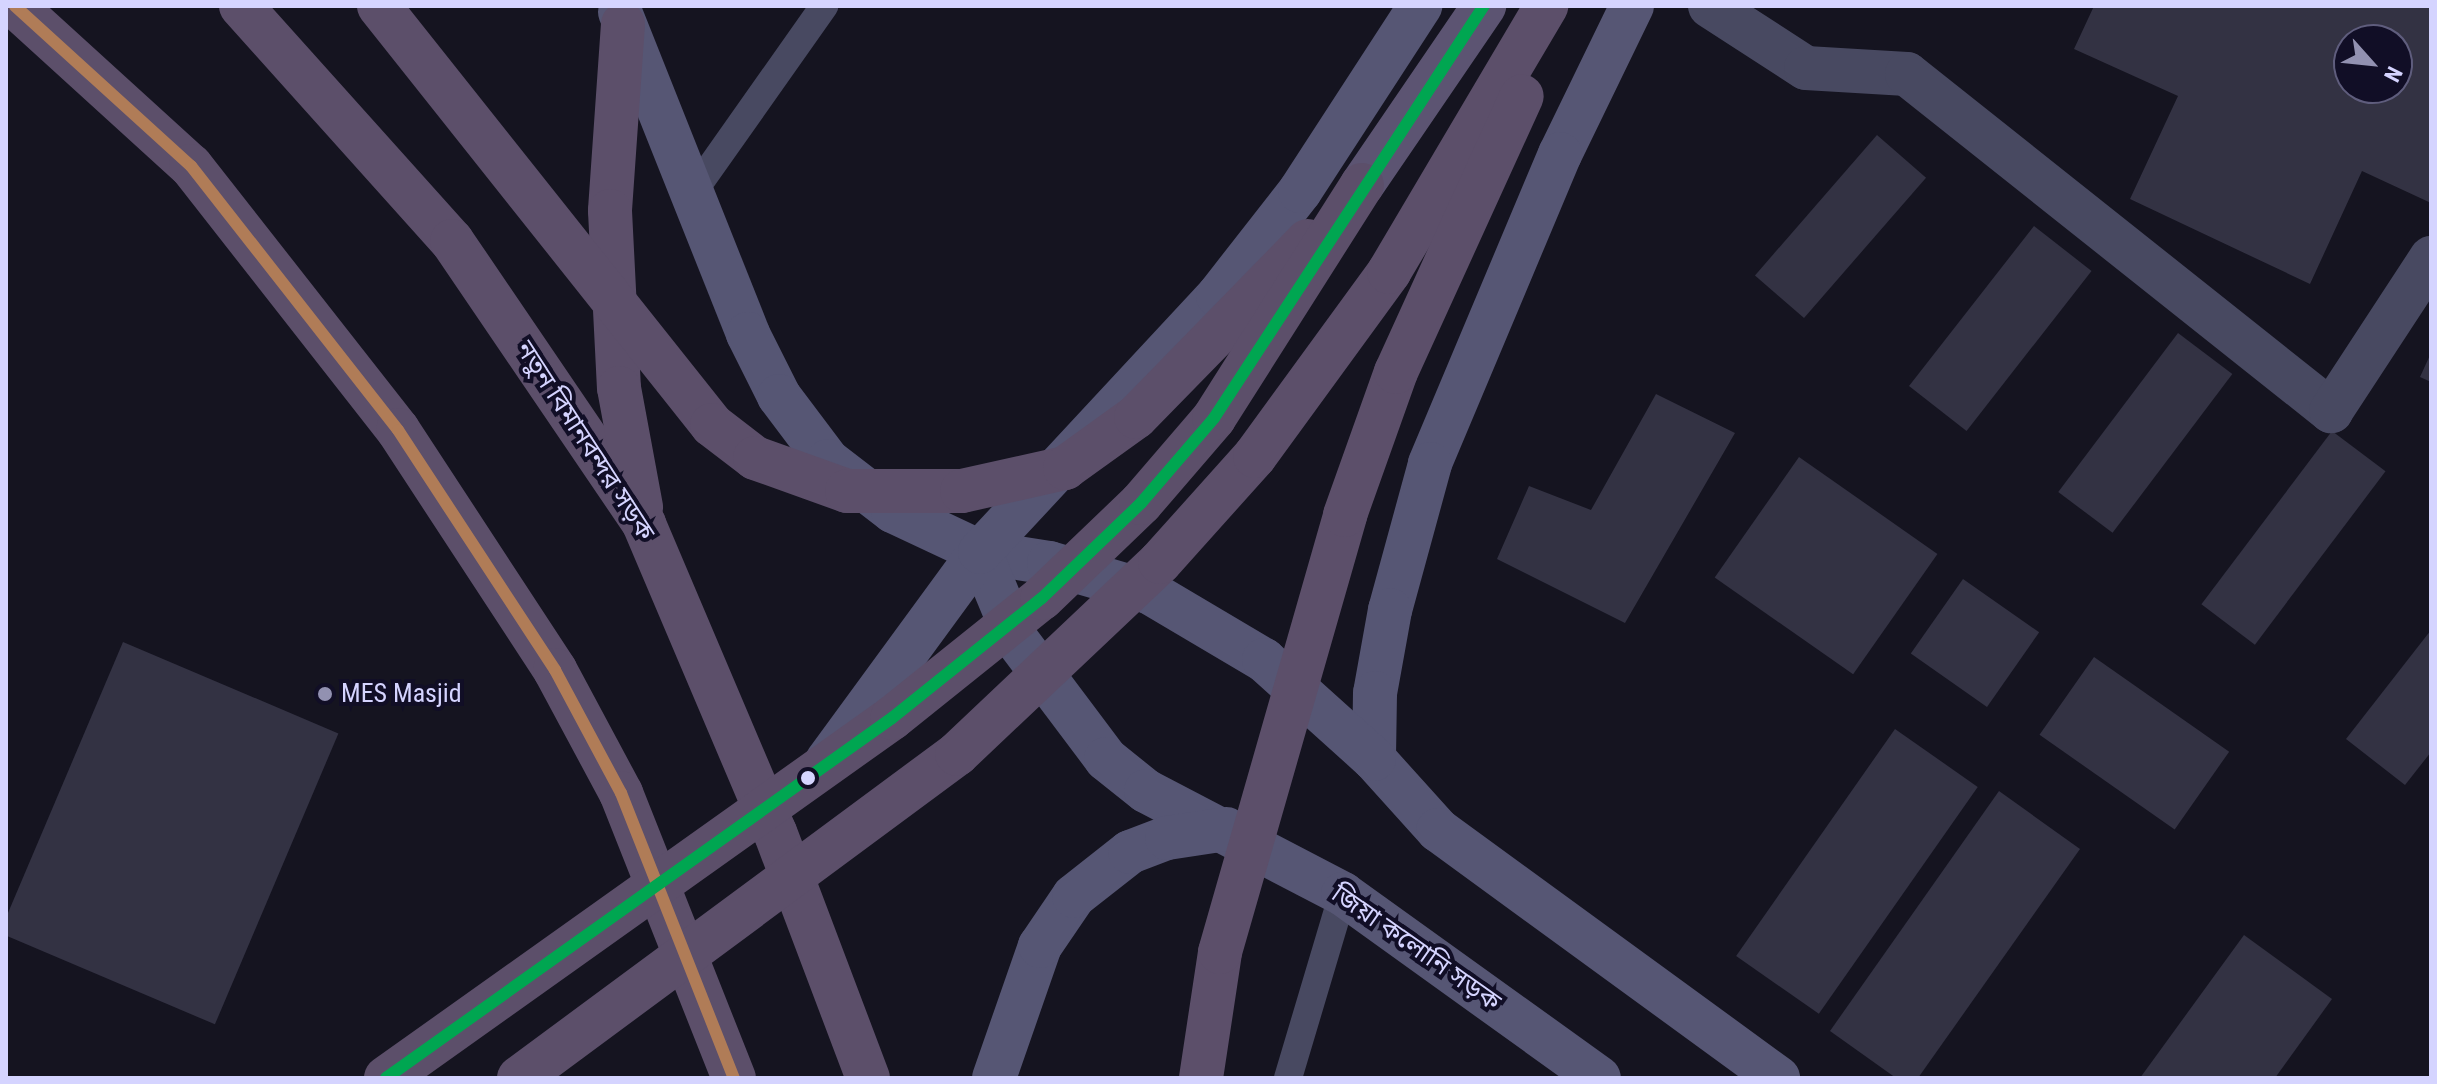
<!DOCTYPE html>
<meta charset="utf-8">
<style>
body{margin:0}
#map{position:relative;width:2437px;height:1084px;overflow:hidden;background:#151420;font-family:"Roboto Condensed","Noto Sans Bengali",sans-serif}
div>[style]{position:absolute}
.building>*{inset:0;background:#333243;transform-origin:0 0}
.service>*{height:28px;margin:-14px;padding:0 14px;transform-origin:14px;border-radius:14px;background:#484961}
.minor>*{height:44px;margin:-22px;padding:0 22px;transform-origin:22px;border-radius:22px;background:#484961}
.secondary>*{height:44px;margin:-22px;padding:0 22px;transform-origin:22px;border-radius:22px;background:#565674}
.primary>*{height:44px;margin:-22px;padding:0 22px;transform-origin:22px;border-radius:22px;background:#5c5472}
.trunk>*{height:44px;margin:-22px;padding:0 22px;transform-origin:22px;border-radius:22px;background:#5c4f6a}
.trunk-bridge>*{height:44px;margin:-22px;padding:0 22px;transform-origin:22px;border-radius:22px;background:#5c4f6a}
.bus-1>*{height:12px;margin:-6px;padding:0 6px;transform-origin:6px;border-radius:6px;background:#b07c57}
.bus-2>*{height:12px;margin:-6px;padding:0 6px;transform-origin:6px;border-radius:6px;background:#00a651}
.dots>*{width:22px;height:22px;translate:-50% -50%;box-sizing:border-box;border:4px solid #110e26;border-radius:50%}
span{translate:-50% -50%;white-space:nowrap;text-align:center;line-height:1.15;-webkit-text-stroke:8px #110e26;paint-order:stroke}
.street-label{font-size:26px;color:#d5d4ff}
.poi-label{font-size:26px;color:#d5d4ff}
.left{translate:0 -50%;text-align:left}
.frame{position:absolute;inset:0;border:8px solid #d5d4ff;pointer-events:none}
.north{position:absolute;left:2333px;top:24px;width:80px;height:80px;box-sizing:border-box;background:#110e26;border:2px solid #5f5d7d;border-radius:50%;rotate:117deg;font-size:22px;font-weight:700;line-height:32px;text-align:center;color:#d5d4ff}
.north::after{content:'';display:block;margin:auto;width:28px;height:36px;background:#9291b1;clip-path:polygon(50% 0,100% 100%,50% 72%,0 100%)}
</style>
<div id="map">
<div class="building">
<i style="clip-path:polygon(evenodd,2094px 6px,2431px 6px,2431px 203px,2362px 171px,2310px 284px,2130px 199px,2178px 96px,2074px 49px,2094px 6px,2349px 40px,2397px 40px,2397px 88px,2349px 88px,2349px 40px)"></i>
<i style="left:1877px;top:135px;width:65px;height:186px;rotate:41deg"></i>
<i style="left:2034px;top:226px;width:73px;height:203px;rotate:38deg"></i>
<i style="left:2178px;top:333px;width:68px;height:199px;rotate:37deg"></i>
<i style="clip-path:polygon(2431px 353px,2431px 382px,2420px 377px)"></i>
<i style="clip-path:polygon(1656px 394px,1735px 433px,1625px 623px,1497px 559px,1529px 486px,1591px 510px)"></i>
<i style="left:2332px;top:431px;width:67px;height:217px;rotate:37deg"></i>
<i style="left:1799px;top:457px;width:169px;height:147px;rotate:35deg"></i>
<i style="left:1963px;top:579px;width:93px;height:91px;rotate:35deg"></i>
<i style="clip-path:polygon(2431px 630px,2431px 752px,2405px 785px,2346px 739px)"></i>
<i style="left:123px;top:642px;width:234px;height:316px;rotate:23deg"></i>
<i style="left:2094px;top:657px;width:165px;height:95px;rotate:35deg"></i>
<i style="left:1895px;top:729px;width:101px;height:277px;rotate:35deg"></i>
<i style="clip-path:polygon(1999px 791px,2080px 849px,1918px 1078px,1896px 1078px,1830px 1031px)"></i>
<i style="clip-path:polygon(2244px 935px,2332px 999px,2275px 1078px,2140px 1078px)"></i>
</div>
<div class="service">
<i style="left:693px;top:192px;width:228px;rotate:-54.8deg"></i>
<i style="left:1288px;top:1078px;width:192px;rotate:-73.4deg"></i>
</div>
<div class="minor">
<i style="left:1710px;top:6px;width:114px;rotate:32.9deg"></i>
<i style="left:1806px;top:68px;width:101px;rotate:3.4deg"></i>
<i style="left:1907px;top:74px;width:542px;rotate:38.48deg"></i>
<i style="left:2331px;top:411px;width:183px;rotate:-56.8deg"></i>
</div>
<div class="secondary">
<i style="left:1632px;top:6px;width:165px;rotate:115.9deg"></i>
<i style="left:1560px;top:154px;width:336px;rotate:112.8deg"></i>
<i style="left:1430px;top:464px;width:151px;rotate:105.3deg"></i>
<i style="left:1390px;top:610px;width:84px;rotate:100.2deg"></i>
<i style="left:1375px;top:693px;width:66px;rotate:90.9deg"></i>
<i style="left:1374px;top:759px;width:96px;rotate:48deg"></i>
<i style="left:1438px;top:830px;width:421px;rotate:36.1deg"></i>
<i style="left:620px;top:12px;width:347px;rotate:68.3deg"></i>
<i style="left:748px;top:334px;width:69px;rotate:63.4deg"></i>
<i style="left:779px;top:396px;width:81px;rotate:53deg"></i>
<i style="left:828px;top:461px;width:82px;rotate:37.6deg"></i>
<i style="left:893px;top:511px;width:96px;rotate:25.2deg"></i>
<i style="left:980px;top:552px;width:70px;rotate:9.1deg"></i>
<i style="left:1049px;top:563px;width:104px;rotate:16.2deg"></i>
<i style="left:1149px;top:592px;width:134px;rotate:30.6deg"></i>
<i style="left:1264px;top:660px;width:148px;rotate:42deg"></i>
<i style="left:980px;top:552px;width:94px;rotate:67.5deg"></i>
<i style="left:1016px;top:639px;width:150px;rotate:53.1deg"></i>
<i style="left:1106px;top:759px;width:51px;rotate:38.7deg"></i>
<i style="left:1146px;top:791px;width:222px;rotate:27.6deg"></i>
<i style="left:1343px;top:894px;width:315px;rotate:35.7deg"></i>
<i style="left:827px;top:761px;width:259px;rotate:-53.8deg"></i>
<i style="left:980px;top:552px;width:350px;rotate:-47.1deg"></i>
<i style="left:1218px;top:296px;width:133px;rotate:-52deg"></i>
<i style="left:1300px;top:191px;width:221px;rotate:-57deg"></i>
<i style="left:994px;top:1078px;width:140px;rotate:-70.8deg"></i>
<i style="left:1040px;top:946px;width:60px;rotate:-55.8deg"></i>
<i style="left:1074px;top:896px;width:71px;rotate:-38.2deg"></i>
<i style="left:1130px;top:852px;width:40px;rotate:-21deg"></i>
<i style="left:1167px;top:838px;width:60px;rotate:-8.7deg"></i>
</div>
<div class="primary">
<i style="left:1362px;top:185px;width:217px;rotate:-55.7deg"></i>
</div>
<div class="trunk">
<i style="left:15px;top:6px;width:238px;rotate:42.3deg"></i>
<i style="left:191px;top:166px;width:335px;rotate:51.9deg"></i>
<i style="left:398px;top:430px;width:287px;rotate:56.8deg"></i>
<i style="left:555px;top:670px;width:140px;rotate:61.8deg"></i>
<i style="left:621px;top:793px;width:307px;rotate:68.4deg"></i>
<i style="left:241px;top:6px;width:316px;rotate:48.1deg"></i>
<i style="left:452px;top:241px;width:342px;rotate:55.8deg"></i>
<i style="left:644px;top:524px;width:335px;rotate:67deg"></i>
<i style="left:775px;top:832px;width:263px;rotate:69.3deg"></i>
<i style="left:623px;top:24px;width:187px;rotate:94deg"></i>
<i style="left:610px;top:211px;width:177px;rotate:87.1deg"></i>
<i style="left:619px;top:388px;width:121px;rotate:79.5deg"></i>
</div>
<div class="trunk-bridge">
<i style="left:379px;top:6px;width:535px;rotate:51.52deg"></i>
<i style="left:712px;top:425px;width:54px;rotate:37.5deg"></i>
<i style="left:755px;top:458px;width:98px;rotate:19.7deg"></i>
<i style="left:847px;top:491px;width:115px"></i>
<i style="left:962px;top:491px;width:106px;rotate:-12.6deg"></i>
<i style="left:1065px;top:468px;width:87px;rotate:-35.7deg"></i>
<i style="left:1136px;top:417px;width:246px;rotate:-45.7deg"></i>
<i style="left:386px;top:1078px;width:621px;rotate:-35.43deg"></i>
<i style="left:892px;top:718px;width:192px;rotate:-38.7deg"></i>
<i style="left:1042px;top:598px;width:137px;rotate:-43.8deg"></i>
<i style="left:1141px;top:503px;width:112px;rotate:-49.3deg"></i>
<i style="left:1214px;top:418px;width:276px;rotate:-57.6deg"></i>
<i style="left:519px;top:1078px;width:545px;rotate:-36.49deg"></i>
<i style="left:957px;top:754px;width:279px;rotate:-43.4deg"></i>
<i style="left:1160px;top:562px;width:142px;rotate:-48.1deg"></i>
<i style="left:1255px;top:456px;width:228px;rotate:-53.9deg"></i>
<i style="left:1389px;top:272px;width:309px;rotate:-59.4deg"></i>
<i style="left:1201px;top:1078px;width:127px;rotate:-81.4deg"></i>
<i style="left:1220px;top:952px;width:455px;rotate:-74deg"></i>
<i style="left:1345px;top:515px;width:152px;rotate:-70.4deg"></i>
<i style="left:1396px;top:372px;width:303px;rotate:-65.5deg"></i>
</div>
<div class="bus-1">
<i style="left:15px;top:6px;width:238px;rotate:42.3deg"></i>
<i style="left:191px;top:166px;width:335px;rotate:51.9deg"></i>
<i style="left:398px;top:430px;width:287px;rotate:56.8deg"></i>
<i style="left:555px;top:670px;width:140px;rotate:61.8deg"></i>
<i style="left:621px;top:793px;width:307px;rotate:68.4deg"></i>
</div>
<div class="bus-2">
<i style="left:386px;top:1078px;width:621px;rotate:-35.43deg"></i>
<i style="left:892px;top:718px;width:192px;rotate:-38.7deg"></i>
<i style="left:1042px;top:598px;width:137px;rotate:-43.8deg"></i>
<i style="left:1141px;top:503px;width:112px;rotate:-49.3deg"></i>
<i style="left:1214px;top:418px;width:493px;rotate:-56.8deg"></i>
</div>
<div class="dots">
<i style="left:325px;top:694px;background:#9291b1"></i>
<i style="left:808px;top:778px;background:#d5d4ff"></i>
</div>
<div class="street-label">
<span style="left:585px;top:441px;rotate:57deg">নতুন বিমানবন্দর সড়ক</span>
<span style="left:1416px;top:948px;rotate:35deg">জিয়া কলোনি সড়ক</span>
</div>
<div class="poi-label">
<span class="left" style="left:341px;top:694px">MES Masjid</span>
</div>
<div class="frame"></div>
<div class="north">N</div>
</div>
